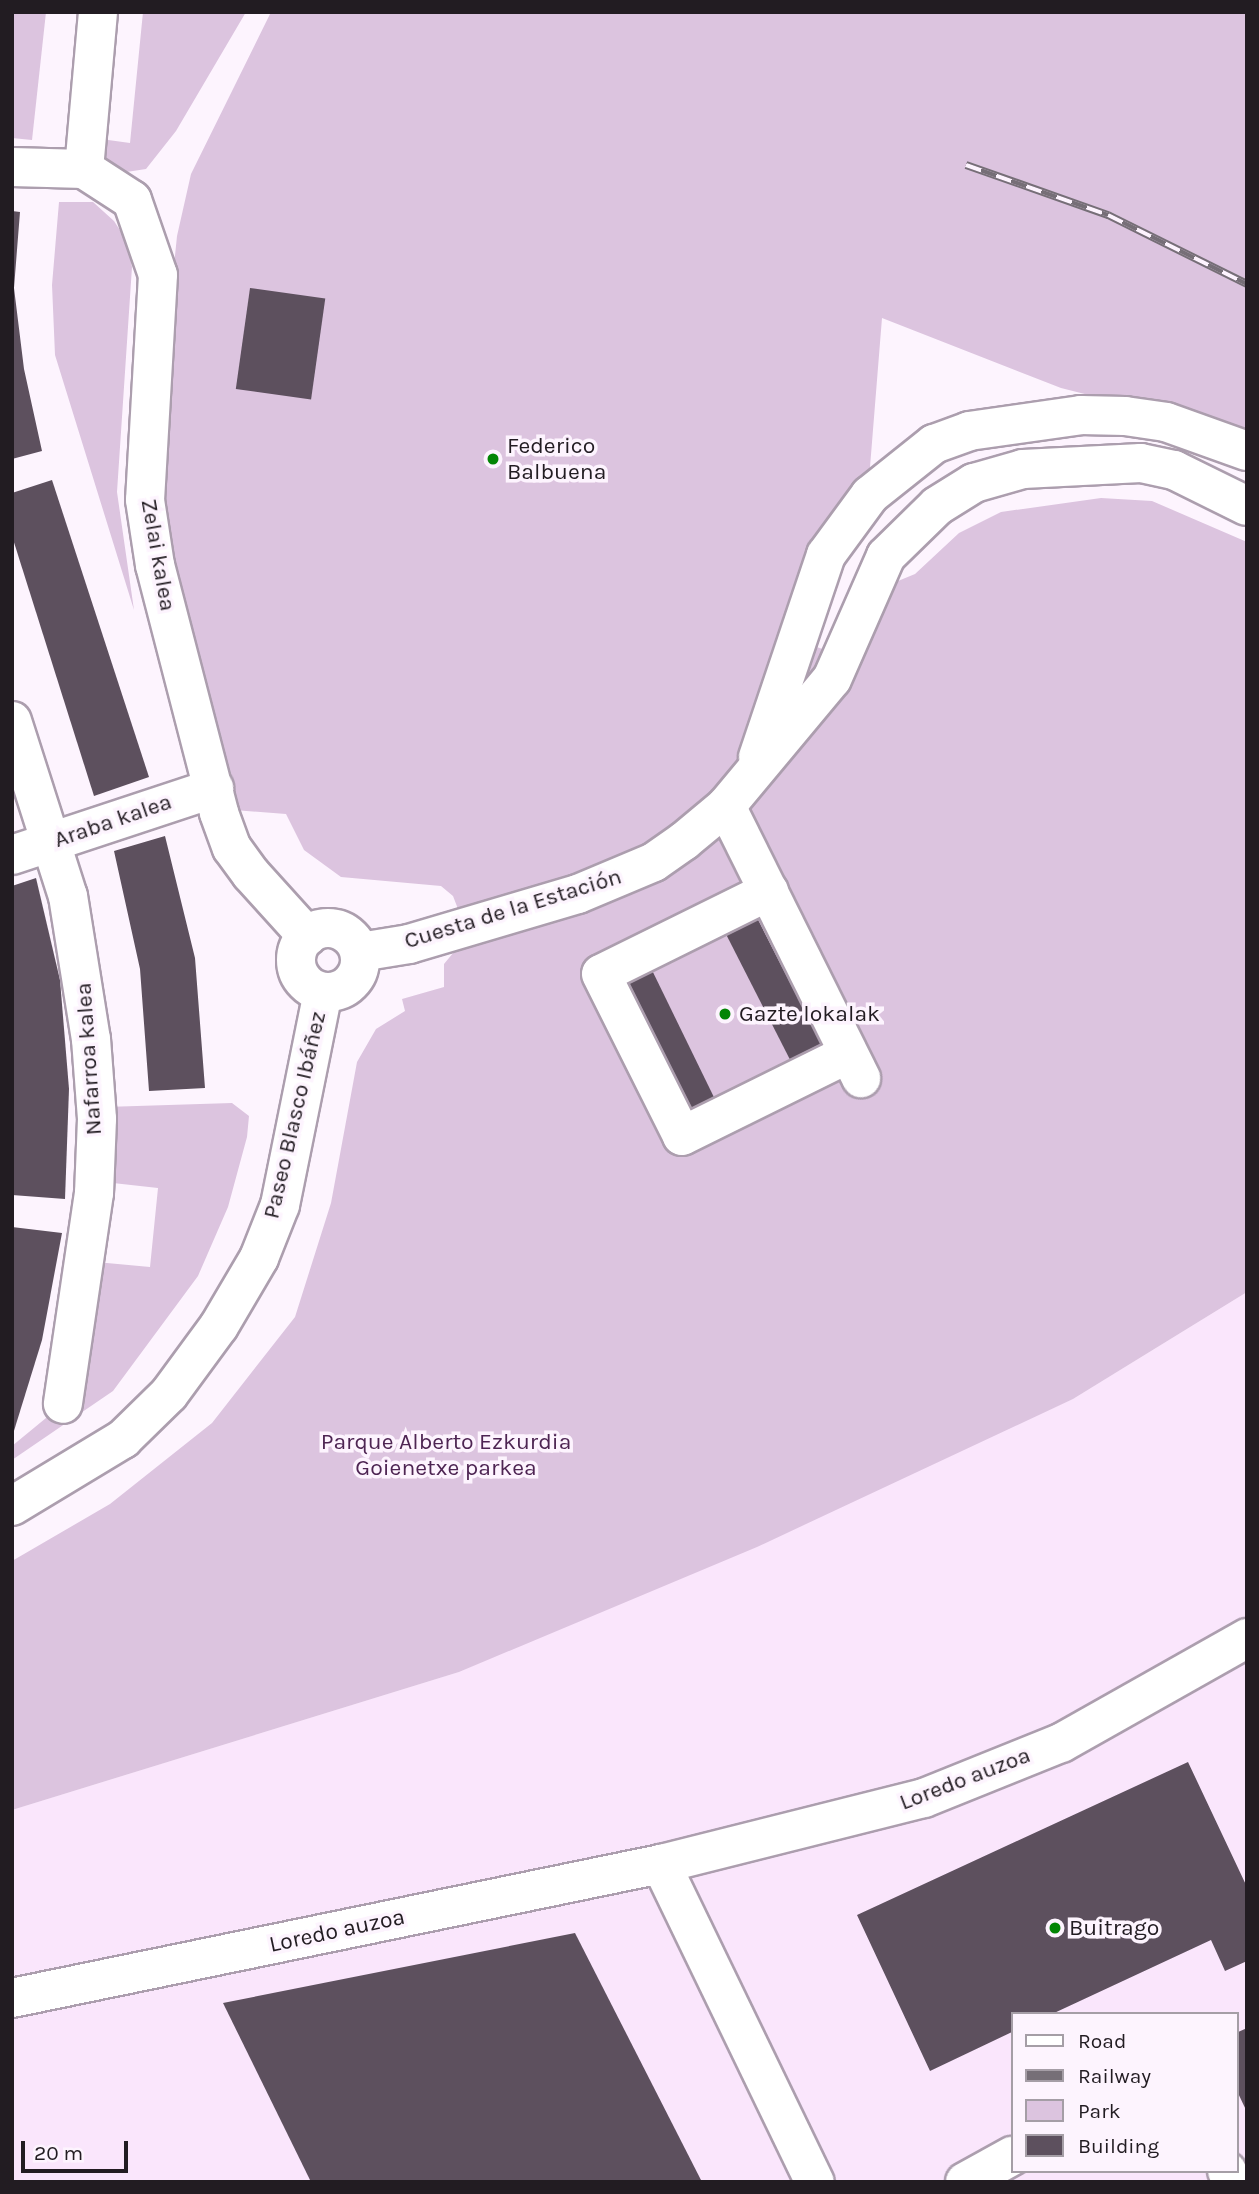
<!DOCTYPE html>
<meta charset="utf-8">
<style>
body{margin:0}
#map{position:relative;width:1259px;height:2194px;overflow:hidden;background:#fdf4fe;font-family:Karla,sans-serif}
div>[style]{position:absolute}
.built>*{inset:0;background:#fae6fc}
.green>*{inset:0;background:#dcc4df}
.building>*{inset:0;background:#5d505e;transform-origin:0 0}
.roads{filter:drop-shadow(2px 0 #ac9eae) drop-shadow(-2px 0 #ac9eae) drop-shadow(0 2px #ac9eae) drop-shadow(0 -2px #ac9eae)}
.minor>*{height:38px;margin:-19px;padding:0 19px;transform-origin:19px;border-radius:19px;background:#fff}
.minor>.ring{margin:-19px;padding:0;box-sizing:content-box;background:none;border:38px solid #fff;border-radius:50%}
.rail>*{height:8px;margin-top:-4px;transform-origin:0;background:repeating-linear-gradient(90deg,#fdf4fe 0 16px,#766f77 0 32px);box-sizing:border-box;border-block:2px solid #766f77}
.dots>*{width:19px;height:19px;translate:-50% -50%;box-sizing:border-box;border:4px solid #fdf4fe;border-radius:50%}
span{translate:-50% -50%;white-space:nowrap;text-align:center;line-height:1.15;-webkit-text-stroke:7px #fdf4fe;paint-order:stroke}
.poi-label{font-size:23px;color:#221c22}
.left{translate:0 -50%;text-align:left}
.street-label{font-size:23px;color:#221c22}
.park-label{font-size:23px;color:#4e2553}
.frame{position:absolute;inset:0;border:14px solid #221c22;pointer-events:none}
.legend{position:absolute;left:1011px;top:2012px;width:228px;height:161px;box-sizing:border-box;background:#fdf4fe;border:2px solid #a59ea6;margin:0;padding:9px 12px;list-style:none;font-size:21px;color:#221c22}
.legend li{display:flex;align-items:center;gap:14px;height:35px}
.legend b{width:35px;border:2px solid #a59ea6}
.scale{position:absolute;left:21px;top:2141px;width:107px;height:32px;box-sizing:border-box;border:4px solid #221c22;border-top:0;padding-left:9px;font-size:21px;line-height:24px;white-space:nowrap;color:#221c22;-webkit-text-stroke:5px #fdf4fe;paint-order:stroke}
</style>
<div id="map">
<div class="built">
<i style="clip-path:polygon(evenodd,1247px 1292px,1247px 2182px,12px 2182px,12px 1810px,459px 1672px,1073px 1399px,1247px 1292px,1012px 2014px,1236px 2014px,1236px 2171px,1012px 2171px,1012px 2014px)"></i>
</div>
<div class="green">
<i style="clip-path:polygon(12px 12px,46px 12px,32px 140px,12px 138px)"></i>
<i style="clip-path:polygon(143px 12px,246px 12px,176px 131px,146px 169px,120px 173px,100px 159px,101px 139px,130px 143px)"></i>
<i style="clip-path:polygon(271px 12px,1247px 12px,1247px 435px,1061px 388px,882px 318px,870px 467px,890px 488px,845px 542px,808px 644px,834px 653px,852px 600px,915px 574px,959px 533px,1001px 512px,1101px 498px,1152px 501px,1247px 542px,1247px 1292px,1073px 1399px,757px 1547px,459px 1672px,12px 1810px,12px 1561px,110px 1504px,212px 1423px,295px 1317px,331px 1203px,357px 1062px,376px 1029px,405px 1011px,402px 999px,444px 987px,444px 964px,468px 935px,453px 896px,441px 886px,341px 877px,304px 850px,286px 814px,234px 810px,169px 568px,158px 422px,177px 236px,191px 174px)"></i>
<i style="clip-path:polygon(59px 202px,93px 202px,114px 221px,127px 241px,132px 267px,117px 492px,134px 610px,55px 355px,52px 285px)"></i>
<i style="clip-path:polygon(232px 1103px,249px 1116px,247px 1137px,228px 1207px,198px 1276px,113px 1391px,12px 1460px,12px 1446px,63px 1404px,96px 1262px,150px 1267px,158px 1188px,104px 1182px,105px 1107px)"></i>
</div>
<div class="building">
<i style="clip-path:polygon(12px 211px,20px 212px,14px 288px,24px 369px,42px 451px,12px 459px)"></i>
<i style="left:250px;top:288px;width:76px;height:102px;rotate:8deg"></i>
<i style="clip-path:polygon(52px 480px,149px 777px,94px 796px,12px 536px,12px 493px)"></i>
<i style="clip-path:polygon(165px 836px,195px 958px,205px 1088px,149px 1091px,140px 969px,114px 851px)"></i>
<i style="clip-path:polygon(36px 878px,60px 980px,69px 1089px,65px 1199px,12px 1195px,12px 886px)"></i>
<i style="left:752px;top:908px;width:157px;height:35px;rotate:63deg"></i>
<i style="left:648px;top:962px;width:153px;height:32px;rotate:64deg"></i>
<i style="clip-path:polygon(12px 1227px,62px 1233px,42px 1340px,13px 1434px)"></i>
<i style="clip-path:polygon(1188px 1762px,1247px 1887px,1247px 1961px,1225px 1971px,1211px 1940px,1052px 2014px,1012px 2014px,1012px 2032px,930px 2071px,857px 1915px)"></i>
<i style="clip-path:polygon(575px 1933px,702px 2182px,311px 2182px,223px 2003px)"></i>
<i style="clip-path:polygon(1247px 2028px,1247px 2112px,1236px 2089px,1236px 2033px)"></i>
</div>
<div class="roads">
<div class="minor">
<i style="left:12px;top:167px;width:72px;rotate:1.6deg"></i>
<i style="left:84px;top:169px;width:158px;rotate:-84.9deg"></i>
<i style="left:84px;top:169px;width:57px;rotate:32.9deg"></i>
<i style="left:132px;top:200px;width:79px;rotate:70.9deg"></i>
<i style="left:158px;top:275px;width:225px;rotate:93.3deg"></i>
<i style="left:145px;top:500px;width:66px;rotate:81.3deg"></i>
<i style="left:155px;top:565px;width:256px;rotate:75.5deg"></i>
<i style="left:219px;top:813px;width:37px;rotate:70deg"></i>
<i style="left:232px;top:848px;width:32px;rotate:54deg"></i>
<i style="left:251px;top:874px;width:84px;rotate:47.9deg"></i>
<i style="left:12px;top:721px;width:184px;rotate:72.3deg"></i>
<i style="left:68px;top:896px;width:145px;rotate:80.9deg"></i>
<i style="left:91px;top:1039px;width:80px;rotate:85.7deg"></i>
<i style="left:97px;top:1119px;width:74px;rotate:92.3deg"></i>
<i style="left:94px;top:1193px;width:213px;rotate:98.4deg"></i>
<i style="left:758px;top:757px;width:213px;rotate:-71.4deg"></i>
<i style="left:826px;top:555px;width:74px;rotate:-53.7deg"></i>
<i style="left:870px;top:495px;width:82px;rotate:-38.6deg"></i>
<i style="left:934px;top:444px;width:37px;rotate:-20deg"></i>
<i style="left:969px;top:431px;width:113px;rotate:-8.1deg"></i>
<i style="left:1081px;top:415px;width:44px;rotate:1.3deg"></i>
<i style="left:1125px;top:416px;width:41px;rotate:8.3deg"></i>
<i style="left:1166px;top:422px;width:86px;rotate:19.7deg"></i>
<i style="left:726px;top:806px;width:304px;rotate:63.6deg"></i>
<i style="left:12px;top:855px;width:213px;rotate:-18.3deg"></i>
<i style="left:769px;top:891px;width:187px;rotate:153.7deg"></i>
<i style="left:601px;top:974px;width:181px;rotate:63.4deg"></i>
<i style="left:682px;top:1136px;width:185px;rotate:-26.3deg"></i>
<i class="ring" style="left:296px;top:928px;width:26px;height:26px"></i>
<i style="left:360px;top:952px;width:50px;rotate:-9.3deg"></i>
<i style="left:409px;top:944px;width:176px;rotate:-16.5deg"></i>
<i style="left:578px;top:894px;width:82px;rotate:-22.8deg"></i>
<i style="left:654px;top:862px;width:37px;rotate:-35deg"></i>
<i style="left:684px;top:841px;width:55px;rotate:-39.8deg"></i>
<i style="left:726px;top:806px;width:165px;rotate:-50.2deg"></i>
<i style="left:832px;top:679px;width:134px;rotate:-66.3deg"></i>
<i style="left:886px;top:556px;width:71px;rotate:-44.4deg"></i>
<i style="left:937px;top:506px;width:44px;rotate:-31.9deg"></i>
<i style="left:974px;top:483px;width:51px;rotate:-15.9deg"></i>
<i style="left:1023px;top:469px;width:118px;rotate:-2.9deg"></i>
<i style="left:1141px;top:463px;width:34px;rotate:12deg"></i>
<i style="left:1174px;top:470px;width:81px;rotate:26.3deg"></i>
<i style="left:12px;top:1506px;width:130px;rotate:-31.1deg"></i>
<i style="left:123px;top:1439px;width:64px;rotate:-44.4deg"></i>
<i style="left:169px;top:1394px;width:84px;rotate:-53.7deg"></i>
<i style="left:219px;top:1326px;width:79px;rotate:-59.5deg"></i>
<i style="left:259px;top:1258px;width:57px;rotate:-68.4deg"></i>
<i style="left:280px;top:1205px;width:217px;rotate:-78.6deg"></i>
<i style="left:661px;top:1864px;width:353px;rotate:64.2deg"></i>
<i style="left:12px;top:1998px;width:663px;rotate:-11.67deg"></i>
<i style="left:661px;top:1864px;width:271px;rotate:-14.1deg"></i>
<i style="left:924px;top:1798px;width:148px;rotate:-21.9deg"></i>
<i style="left:1061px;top:1743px;width:214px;rotate:-29.4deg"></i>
<i style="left:1227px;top:2171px;width:12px;rotate:66deg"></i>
<i style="left:965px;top:2182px;width:54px;rotate:-29deg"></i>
</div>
</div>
<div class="rail">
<i style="left:966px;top:165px;width:151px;rotate:19.4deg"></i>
<i style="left:1108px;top:215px;width:155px;rotate:26.4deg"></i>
</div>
<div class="dots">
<i style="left:493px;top:459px;background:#038505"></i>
<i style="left:725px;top:1014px;background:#038505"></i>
<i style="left:1055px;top:1928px;background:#038505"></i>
</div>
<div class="poi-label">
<span class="left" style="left:507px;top:459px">Federico<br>Balbuena</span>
<span class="left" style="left:739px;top:1014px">Gazte lokalak</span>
<span class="left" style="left:1069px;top:1928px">Buitrago</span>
</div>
<div class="street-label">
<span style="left:158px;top:555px;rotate:80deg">Zelai kalea</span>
<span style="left:113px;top:821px;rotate:-19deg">Araba kalea</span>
<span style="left:513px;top:909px;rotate:-17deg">Cuesta de la Estación</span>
<span style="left:89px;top:1059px;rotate:-94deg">Nafarroa kalea</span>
<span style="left:295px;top:1115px;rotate:-77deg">Paseo Blasco Ibáñez</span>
<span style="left:965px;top:1779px;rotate:-21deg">Loredo auzoa</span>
<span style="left:337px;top:1931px;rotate:-12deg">Loredo auzoa</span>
</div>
<div class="park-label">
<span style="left:446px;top:1455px">Parque Alberto Ezkurdia<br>Goienetxe parkea</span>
</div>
<div class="frame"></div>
<ul class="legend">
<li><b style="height:9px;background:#fff"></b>Road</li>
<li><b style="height:9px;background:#766f77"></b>Railway</li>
<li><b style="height:19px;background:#dcc4df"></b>Park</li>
<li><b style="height:19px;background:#5d505e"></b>Building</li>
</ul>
<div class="scale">20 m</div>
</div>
